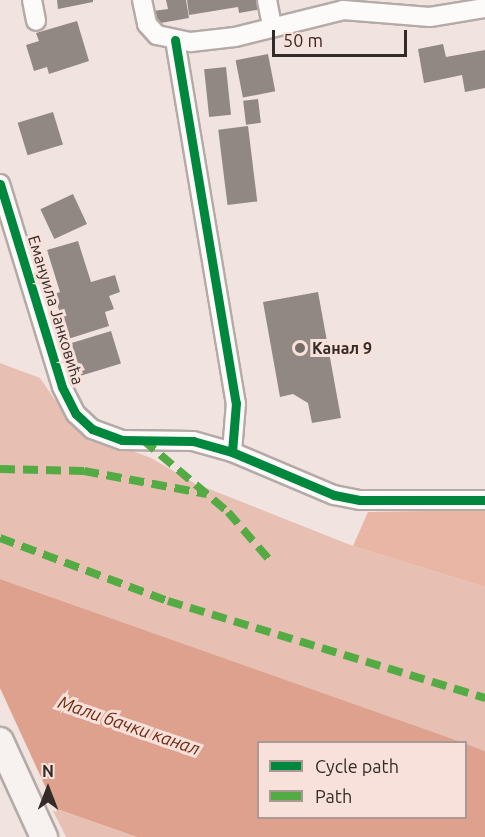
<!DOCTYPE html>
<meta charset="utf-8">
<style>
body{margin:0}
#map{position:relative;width:485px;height:837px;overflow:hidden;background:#f1e4e0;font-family:Ubuntu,sans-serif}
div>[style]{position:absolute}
.green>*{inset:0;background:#e8c0b3}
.forest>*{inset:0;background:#e9b6a6}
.water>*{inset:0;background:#dda18d}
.pier>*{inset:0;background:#f1e4e0}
.building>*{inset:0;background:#918884;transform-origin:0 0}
.roads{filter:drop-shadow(2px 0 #b4aaa7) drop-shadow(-2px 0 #b4aaa7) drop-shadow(0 2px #b4aaa7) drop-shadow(0 -2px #b4aaa7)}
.minor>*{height:18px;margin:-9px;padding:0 9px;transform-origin:9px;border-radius:9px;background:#fdfbfa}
.secondary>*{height:26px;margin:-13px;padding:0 13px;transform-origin:13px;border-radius:13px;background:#f7f2f0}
.quiet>*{height:8px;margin-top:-4px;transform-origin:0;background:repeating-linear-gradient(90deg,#54ab44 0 15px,transparent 0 23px)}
.cycleway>*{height:9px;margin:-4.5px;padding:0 4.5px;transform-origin:4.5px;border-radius:4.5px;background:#00873e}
.dots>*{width:16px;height:16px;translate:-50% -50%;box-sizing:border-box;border:3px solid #f7e1da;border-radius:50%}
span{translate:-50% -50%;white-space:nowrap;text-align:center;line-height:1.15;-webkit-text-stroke:6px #f7e1da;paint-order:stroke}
.street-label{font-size:16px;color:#332b28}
.poi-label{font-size:16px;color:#332b28;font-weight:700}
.left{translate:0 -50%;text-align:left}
.water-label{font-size:18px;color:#72290e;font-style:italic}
.legend{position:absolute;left:257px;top:741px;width:210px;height:78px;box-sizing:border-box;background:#f7e1da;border:2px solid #a99893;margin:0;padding:8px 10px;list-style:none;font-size:18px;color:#332b28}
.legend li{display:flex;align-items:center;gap:12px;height:30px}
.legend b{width:30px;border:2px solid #a99893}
.north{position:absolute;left:18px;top:759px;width:60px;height:60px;-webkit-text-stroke:4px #f7e1da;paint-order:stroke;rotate:0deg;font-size:16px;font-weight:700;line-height:24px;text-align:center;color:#332b28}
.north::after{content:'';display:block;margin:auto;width:21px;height:27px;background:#332b28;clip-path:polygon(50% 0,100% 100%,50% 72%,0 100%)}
.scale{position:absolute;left:272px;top:30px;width:135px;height:27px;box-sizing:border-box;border:3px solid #332b28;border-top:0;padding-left:8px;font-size:18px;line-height:21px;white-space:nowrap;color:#332b28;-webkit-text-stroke:4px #f7e1da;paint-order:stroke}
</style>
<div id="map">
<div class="green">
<i style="clip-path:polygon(0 363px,40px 378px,75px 429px,151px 458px,194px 483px,353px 546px,485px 587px,485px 751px,0 579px)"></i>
<i style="clip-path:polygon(51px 807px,137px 837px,66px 837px)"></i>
</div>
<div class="forest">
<i style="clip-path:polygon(485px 510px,485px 587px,353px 546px,368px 512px)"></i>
</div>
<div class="water">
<i style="clip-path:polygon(0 579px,461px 742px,258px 742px,258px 818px,466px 818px,466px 744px,485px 751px,485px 837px,137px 837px,0 789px)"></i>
</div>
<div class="pier">
<i style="clip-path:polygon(0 688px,57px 812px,0 792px)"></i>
</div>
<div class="building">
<i style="clip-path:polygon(57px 0,93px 0,93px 2px,58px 9px)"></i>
<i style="clip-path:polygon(166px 0,186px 0,189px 18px,155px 24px,153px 11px,168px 9px)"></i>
<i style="clip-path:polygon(187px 0,261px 0,262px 9px,239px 13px,238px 7px,189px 15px)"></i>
<i style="clip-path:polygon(77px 21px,89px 61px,49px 74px,47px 67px,34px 71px,26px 45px,39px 41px,36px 33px)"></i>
<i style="clip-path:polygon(443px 44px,446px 57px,485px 50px,485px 88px,465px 92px,462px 75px,424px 83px,418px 49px)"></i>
<i style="left:268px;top:54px;width:38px;height:33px;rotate:79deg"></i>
<i style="left:226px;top:67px;width:48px;height:22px;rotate:84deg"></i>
<i style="left:258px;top:99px;width:24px;height:15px;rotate:83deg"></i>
<i style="left:53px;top:112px;width:34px;height:37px;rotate:73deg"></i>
<i style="left:248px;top:126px;width:76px;height:30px;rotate:83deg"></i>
<i style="left:73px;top:194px;width:33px;height:36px;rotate:65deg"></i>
<i style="clip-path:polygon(78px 241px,91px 282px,115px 275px,120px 292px,109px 296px,114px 309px,105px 312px,109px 326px,68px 339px,54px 294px,60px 292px,47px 250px)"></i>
<i style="clip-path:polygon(318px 292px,341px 418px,312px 423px,308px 403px,293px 394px,280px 397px,263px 302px)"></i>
<i style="left:111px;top:331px;width:34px;height:42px;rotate:73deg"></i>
</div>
<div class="roads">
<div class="minor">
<i style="left:32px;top:0;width:21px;rotate:79deg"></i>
<i style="left:142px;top:0;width:25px;rotate:78deg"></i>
<i style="left:147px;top:24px;width:15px;rotate:48deg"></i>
<i style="left:157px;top:35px;width:35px;rotate:12deg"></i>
<i style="left:191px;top:42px;width:44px;rotate:-6.5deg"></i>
<i style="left:235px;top:37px;width:111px;rotate:-14deg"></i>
<i style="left:343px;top:10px;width:87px;rotate:4.6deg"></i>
<i style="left:430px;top:17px;width:56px;rotate:-9.3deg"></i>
<i style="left:267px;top:0;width:26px;rotate:79deg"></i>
<i style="left:175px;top:40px;width:368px;rotate:80.5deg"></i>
<i style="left:236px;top:403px;width:49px;rotate:94.7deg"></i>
<i style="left:0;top:184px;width:212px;rotate:73deg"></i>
<i style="left:62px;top:387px;width:30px;rotate:63deg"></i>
<i style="left:76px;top:414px;width:22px;rotate:43deg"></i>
<i style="left:92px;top:429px;width:32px;rotate:20deg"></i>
<i style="left:122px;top:440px;width:71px;rotate:0.8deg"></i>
<i style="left:193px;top:441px;width:41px;rotate:15.8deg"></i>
<i style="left:232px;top:452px;width:111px;rotate:22.9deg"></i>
<i style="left:334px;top:495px;width:26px;rotate:11deg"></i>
<i style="left:360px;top:500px;width:125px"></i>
</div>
<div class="secondary">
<i style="left:0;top:741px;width:106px;rotate:65.4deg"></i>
</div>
</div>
<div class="quiet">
<i style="left:143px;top:440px;width:111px;rotate:40.3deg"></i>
<i style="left:228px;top:512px;width:67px;rotate:49.2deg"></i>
<i style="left:0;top:469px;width:84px;rotate:1.4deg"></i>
<i style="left:84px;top:471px;width:125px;rotate:10.6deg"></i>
<i style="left:0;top:538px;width:179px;rotate:20.6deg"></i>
<i style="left:168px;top:601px;width:332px;rotate:17deg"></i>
</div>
<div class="cycleway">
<i style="left:175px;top:40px;width:368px;rotate:80.5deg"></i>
<i style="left:236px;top:403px;width:49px;rotate:94.7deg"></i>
<i style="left:0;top:184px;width:212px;rotate:73deg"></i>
<i style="left:62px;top:387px;width:30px;rotate:63deg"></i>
<i style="left:76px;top:414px;width:22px;rotate:43deg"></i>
<i style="left:92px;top:429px;width:32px;rotate:20deg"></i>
<i style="left:122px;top:440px;width:71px;rotate:0.8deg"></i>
<i style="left:193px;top:441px;width:41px;rotate:15.8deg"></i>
<i style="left:232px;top:452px;width:111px;rotate:22.9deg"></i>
<i style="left:334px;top:495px;width:26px;rotate:11deg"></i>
<i style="left:360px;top:500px;width:125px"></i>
</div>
<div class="dots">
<i style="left:300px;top:348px;background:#766c68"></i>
</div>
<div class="street-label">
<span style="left:56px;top:310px;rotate:73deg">Емануила Јанковића</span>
</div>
<div class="poi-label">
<span class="left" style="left:312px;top:348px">Канал 9</span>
</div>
<div class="water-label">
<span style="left:129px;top:725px;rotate:19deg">Мали бачки канал</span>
</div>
<ul class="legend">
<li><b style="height:8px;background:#00873e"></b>Cycle path</li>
<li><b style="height:8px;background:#54ab44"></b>Path</li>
</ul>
<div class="north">N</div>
<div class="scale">50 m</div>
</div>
